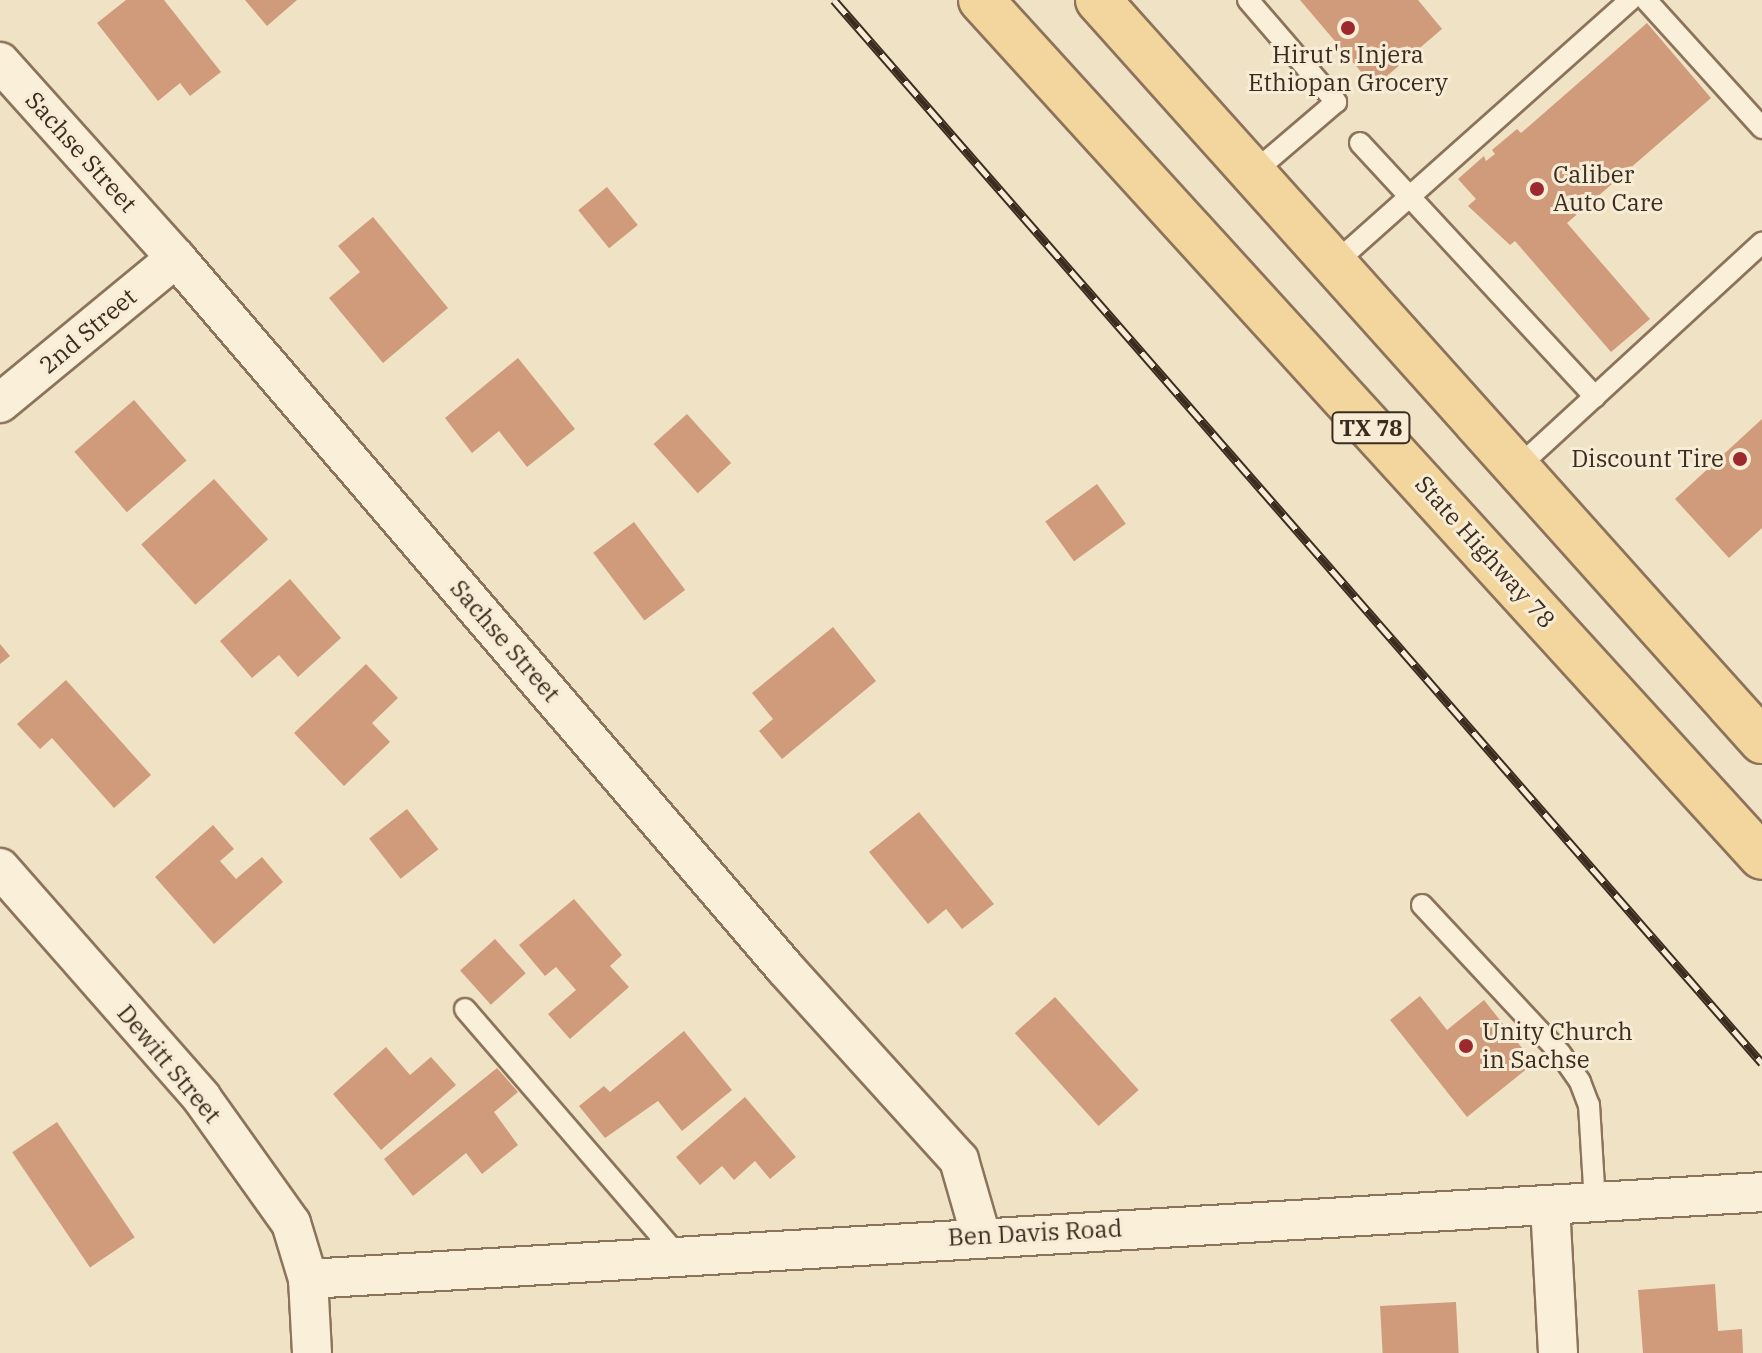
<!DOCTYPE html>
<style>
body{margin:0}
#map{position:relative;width:1762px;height:1353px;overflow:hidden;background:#f0e2c5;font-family:"IBM Plex Serif",serif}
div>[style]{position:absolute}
.building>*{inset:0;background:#cf9b7a;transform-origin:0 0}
.roads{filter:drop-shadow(2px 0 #8c735b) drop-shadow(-2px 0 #8c735b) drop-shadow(0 2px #8c735b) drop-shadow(0 -2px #8c735b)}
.service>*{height:20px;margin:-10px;padding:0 10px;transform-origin:10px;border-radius:10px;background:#faefd9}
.minor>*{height:38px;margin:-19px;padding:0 19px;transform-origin:19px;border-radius:19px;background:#faefd9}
.primary>*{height:44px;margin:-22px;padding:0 22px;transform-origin:22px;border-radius:22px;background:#f3d69d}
.rail>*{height:9px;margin-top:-4.5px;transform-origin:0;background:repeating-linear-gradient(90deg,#f7ecd5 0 18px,#3b2c1f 0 36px);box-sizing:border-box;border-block:2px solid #3b2c1f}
.dots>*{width:22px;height:22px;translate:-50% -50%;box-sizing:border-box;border:4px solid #f7ecd5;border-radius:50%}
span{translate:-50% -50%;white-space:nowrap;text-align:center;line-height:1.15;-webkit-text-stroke:6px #f7ecd5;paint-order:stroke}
.shield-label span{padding:2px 6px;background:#f7ecd5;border:2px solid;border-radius:6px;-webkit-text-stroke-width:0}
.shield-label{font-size:22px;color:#3b2c1f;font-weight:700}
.poi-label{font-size:24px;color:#3b2c1f}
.left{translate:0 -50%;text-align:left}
.right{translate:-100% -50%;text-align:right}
.street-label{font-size:24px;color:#3b2c1f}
</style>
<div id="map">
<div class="building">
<i style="clip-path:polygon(126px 0,164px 0,221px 72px,190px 96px,180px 83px,158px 101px,97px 23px)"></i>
<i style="clip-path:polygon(245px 0,297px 0,267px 26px)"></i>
<i style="clip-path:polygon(1300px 0,1418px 0,1442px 29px,1374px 87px)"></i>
<i style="clip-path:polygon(1647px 23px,1711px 98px,1567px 223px,1650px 319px,1611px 352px,1515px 241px,1510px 245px,1468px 206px,1476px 199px,1458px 179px,1484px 156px,1486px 161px,1495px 154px,1492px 150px,1517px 129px,1521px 133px)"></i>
<i style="left:607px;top:187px;width:49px;height:37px;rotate:51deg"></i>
<i style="clip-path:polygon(373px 217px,448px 308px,383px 363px,329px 298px,360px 272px,338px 246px)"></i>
<i style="clip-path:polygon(518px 358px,575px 429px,527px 467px,499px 431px,472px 453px,445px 418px)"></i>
<i style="left:134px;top:400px;width:80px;height:79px;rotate:49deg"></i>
<i style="left:687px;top:414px;width:66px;height:45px;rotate:48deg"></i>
<i style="clip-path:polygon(1762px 419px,1762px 528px,1729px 558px,1675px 499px)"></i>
<i style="left:214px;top:479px;width:81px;height:98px;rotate:48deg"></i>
<i style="left:1097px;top:484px;width:49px;height:64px;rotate:54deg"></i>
<i style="left:634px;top:522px;width:85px;height:51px;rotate:53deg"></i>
<i style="clip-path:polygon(290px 579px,341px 638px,298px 677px,279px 655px,252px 678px,220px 641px)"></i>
<i style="clip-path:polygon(833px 627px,876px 681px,782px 759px,759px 731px,773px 719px,752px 693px)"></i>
<i style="clip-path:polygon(0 644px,10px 656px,0 664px)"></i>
<i style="clip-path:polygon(366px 664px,398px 698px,372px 723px,390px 742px,344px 786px,294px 733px)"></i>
<i style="clip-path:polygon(66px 680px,151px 775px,114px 808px,52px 738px,40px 749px,17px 724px)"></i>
<i style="left:407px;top:809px;width:51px;height:48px;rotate:52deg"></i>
<i style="clip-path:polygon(919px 812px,994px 904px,962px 929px,946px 909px,928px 924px,869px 852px)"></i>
<i style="clip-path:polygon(213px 825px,234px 849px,220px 861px,236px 879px,262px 857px,283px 882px,214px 944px,155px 877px)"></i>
<i style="clip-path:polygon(574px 899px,622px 955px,610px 966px,629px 987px,570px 1039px,548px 1014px,576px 990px,556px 967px,545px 976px,519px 945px)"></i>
<i style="left:495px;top:939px;width:46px;height:47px;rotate:48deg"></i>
<i style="clip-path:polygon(1420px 996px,1447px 1030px,1484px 1000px,1534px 1063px,1467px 1117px,1390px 1020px)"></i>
<i style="left:1055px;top:997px;width:125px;height:54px;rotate:48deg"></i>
<i style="clip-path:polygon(684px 1031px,732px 1090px,682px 1131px,658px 1101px,605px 1138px,579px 1106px,604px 1086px,610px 1092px)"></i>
<i style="clip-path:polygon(386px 1047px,410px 1075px,431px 1057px,456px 1085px,381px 1150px,333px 1094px)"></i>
<i style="clip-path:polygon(497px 1068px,518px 1092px,494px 1112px,518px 1145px,482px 1174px,466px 1153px,413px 1196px,384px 1159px)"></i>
<i style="clip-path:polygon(745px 1097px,796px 1157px,770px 1179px,755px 1161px,734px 1180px,722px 1166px,700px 1185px,676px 1157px)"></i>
<i style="left:57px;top:1122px;width:139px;height:54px;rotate:56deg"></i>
<i style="clip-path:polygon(1715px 1284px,1718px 1331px,1742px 1329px,1743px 1353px,1643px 1353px,1638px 1290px)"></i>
<i style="left:1456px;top:1302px;width:51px;height:76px;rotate:87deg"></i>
</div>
<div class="roads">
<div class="service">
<i style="left:1248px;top:0;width:135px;rotate:49.2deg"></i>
<i style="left:1336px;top:102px;width:109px;rotate:139.5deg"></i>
<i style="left:1646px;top:0;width:173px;rotate:47.8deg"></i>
<i style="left:1360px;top:143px;width:346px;rotate:47.2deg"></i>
<i style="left:1334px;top:264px;width:397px;rotate:-41.7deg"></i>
<i style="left:1517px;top:468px;width:333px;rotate:-42.6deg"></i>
<i style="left:1422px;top:905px;width:202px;rotate:47deg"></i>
<i style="left:1560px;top:1053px;width:35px;rotate:55deg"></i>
<i style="left:1580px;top:1082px;width:25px;rotate:69deg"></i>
<i style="left:1589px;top:1105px;width:97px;rotate:86.5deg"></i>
<i style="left:465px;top:1009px;width:326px;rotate:49.2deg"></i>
</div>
<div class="minor">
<i style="left:0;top:62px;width:263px;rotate:48.1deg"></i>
<i style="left:176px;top:258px;width:935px;rotate:49.38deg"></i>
<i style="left:785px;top:968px;width:259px;rotate:47.8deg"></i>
<i style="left:959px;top:1160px;width:79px;rotate:73.9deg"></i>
<i style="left:0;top:403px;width:228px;rotate:-39.5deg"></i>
<i style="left:0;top:868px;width:305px;rotate:48.7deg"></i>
<i style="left:201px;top:1097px;width:155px;rotate:54.5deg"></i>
<i style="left:291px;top:1223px;width:59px;rotate:73.1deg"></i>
<i style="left:308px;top:1279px;width:74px;rotate:86.9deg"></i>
<i style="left:1550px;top:1205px;width:148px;rotate:86.9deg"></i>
<i style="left:308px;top:1279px;width:1457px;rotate:-3.42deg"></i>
</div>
<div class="primary">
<i style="left:981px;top:0;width:1159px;rotate:47.66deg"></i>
<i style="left:1098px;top:0;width:995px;rotate:48.14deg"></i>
</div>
</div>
<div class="rail">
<i style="left:834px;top:0;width:1411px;rotate:48.88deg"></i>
</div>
<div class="dots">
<i style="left:1348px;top:28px;background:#9c292d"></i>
<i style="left:1537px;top:189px;background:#9c292d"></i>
<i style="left:1740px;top:459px;background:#9c292d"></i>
<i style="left:1466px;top:1046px;background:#9c292d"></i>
</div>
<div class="shield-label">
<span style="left:1371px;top:428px">TX 78</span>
</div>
<div class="poi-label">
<span style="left:1348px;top:69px">Hirut's Injera<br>Ethiopan Grocery</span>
<span class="left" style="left:1553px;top:189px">Caliber<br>Auto Care</span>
<span class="right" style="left:1724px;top:459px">Discount Tire</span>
<span class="left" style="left:1482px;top:1046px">Unity Church<br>in Sachse</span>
</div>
<div class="street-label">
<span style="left:81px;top:152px;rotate:48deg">Sachse Street</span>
<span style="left:88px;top:331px;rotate:-40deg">2nd Street</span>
<span style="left:1485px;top:552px;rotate:48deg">State Highway 78</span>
<span style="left:505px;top:641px;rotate:49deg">Sachse Street</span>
<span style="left:169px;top:1064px;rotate:50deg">Dewitt Street</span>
<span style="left:1035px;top:1233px;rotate:-3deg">Ben Davis Road</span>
</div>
</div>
